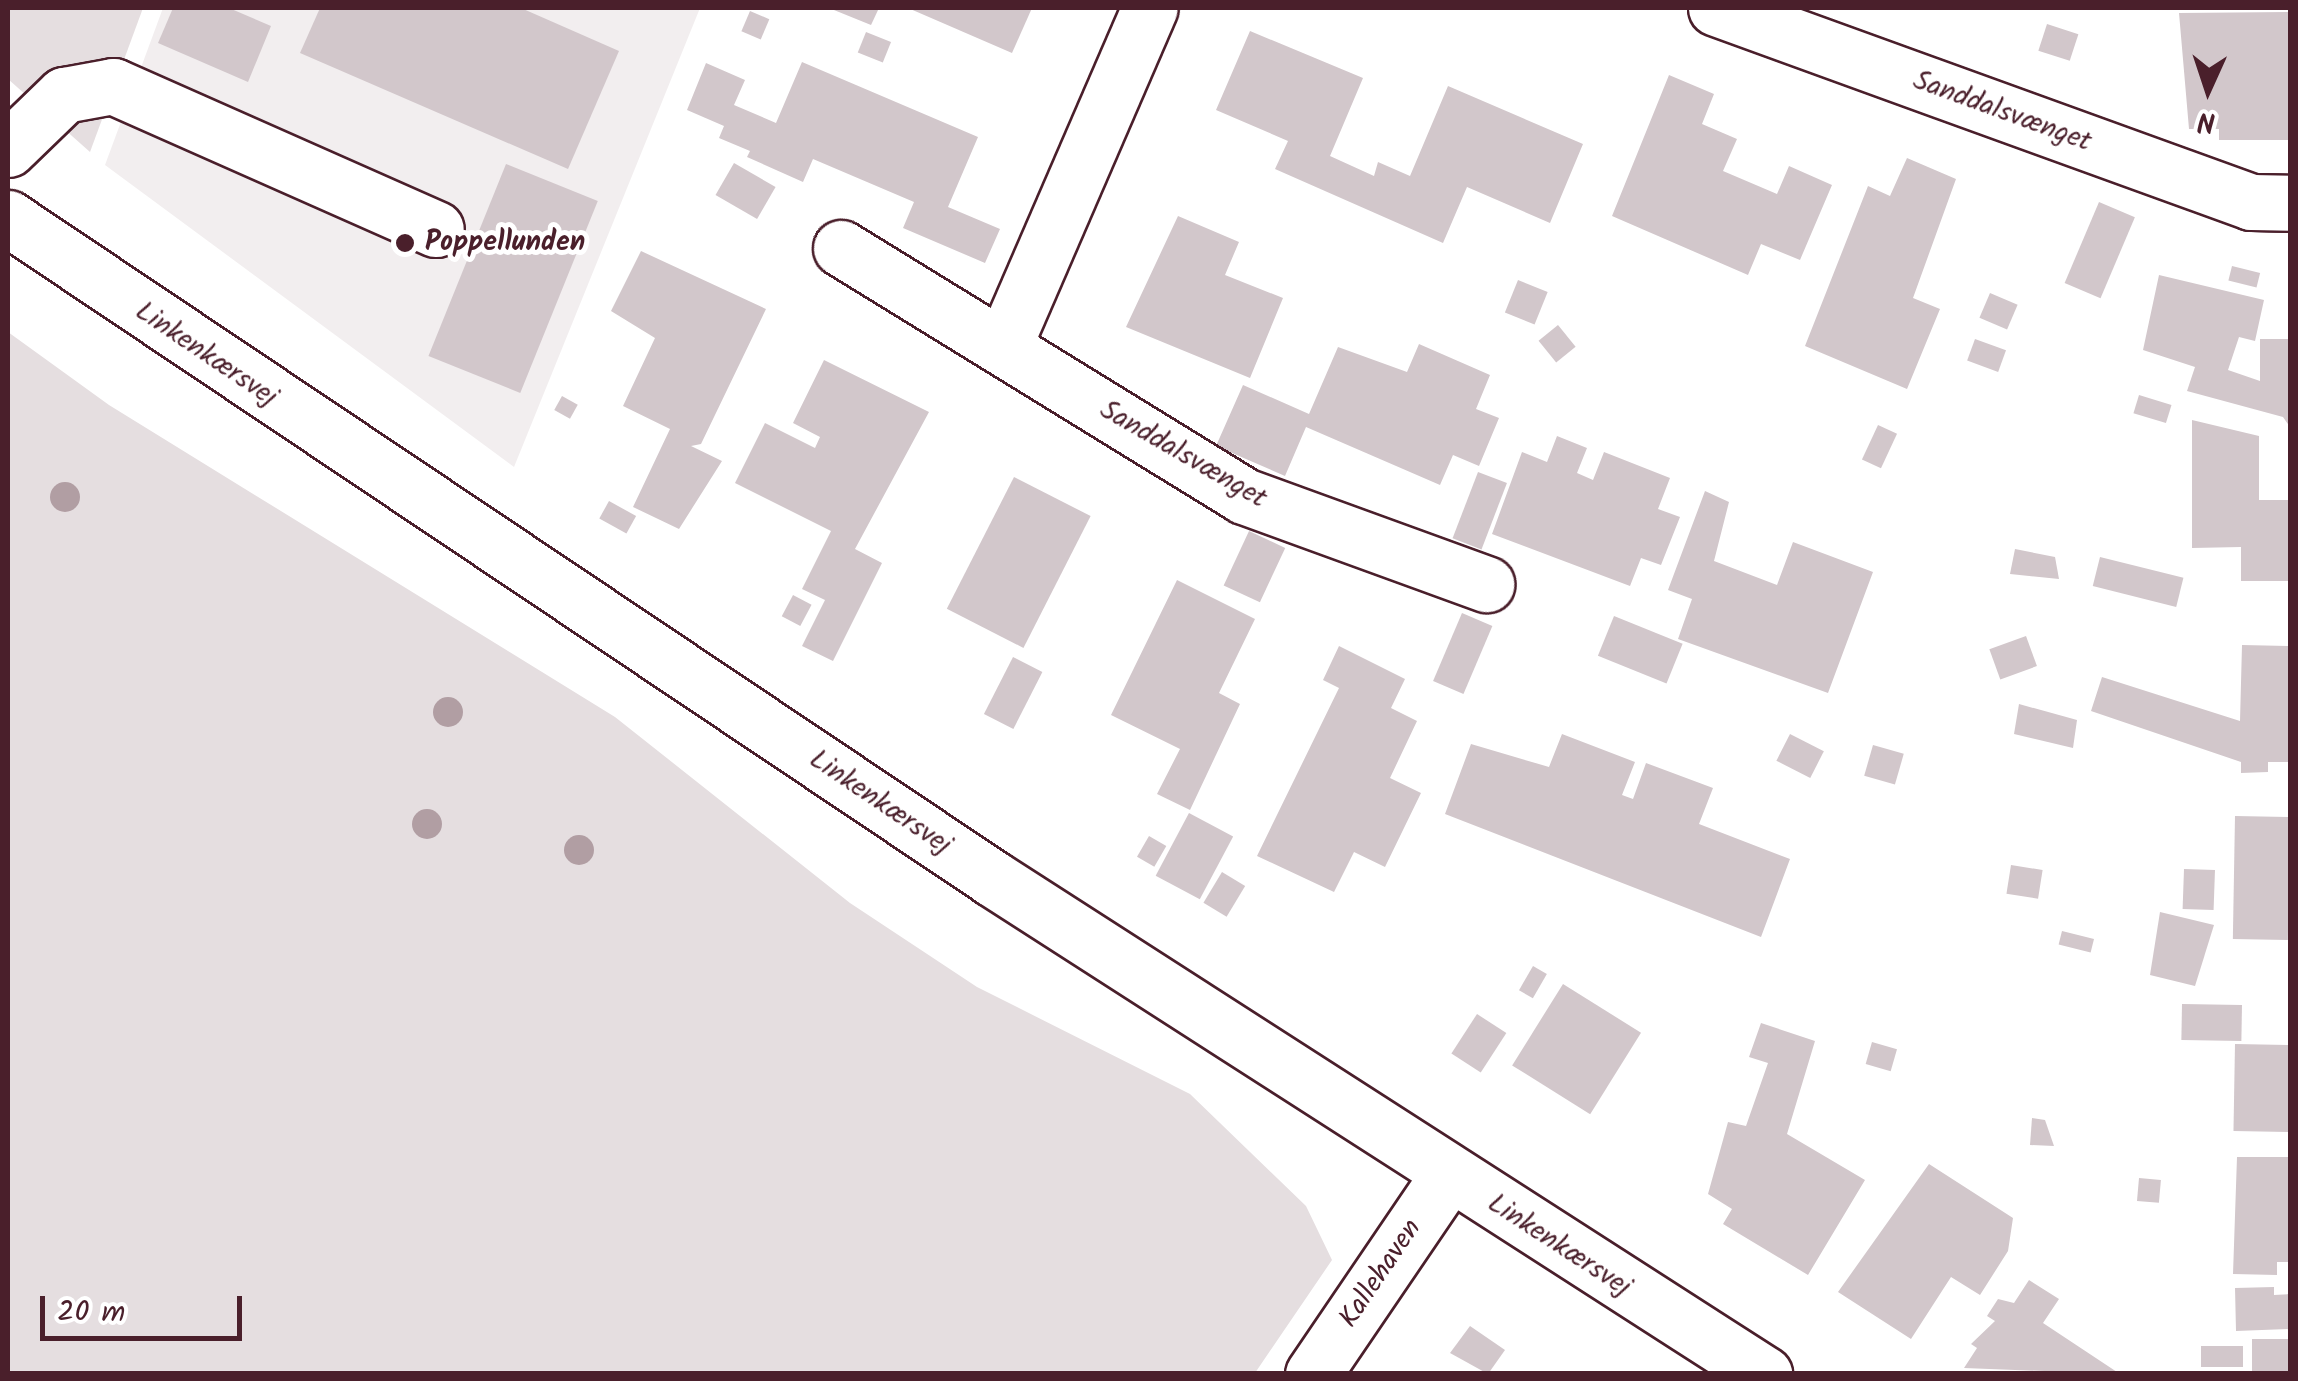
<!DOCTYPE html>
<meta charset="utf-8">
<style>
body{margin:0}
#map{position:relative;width:2298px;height:1381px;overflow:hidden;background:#fff;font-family:Kalam,sans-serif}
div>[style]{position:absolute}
.built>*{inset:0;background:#f2eeef}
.green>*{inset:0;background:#e5dee0}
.building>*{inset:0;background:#d2c7cb;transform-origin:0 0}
.roads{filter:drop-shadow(2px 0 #4a1f2b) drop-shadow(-2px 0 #4a1f2b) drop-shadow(0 2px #4a1f2b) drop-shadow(0 -2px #4a1f2b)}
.minor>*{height:55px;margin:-27.5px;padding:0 27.5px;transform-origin:27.5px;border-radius:27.5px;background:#fff}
.trees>*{width:30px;height:30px;margin:-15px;border-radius:50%;background:#b19ea3}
.dots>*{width:28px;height:28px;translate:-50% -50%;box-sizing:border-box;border:5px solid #fff;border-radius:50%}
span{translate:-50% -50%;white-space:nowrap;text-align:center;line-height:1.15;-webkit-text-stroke:10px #fff;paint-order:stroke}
.street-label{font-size:28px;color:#4a1f2b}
.poi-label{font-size:28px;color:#4a1f2b;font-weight:700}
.left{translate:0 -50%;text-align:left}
.frame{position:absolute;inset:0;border:10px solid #4a1f2b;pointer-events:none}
.north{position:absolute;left:2158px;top:40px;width:100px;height:100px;-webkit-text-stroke:8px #fff;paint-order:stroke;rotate:183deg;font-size:28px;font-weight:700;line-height:40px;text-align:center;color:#4a1f2b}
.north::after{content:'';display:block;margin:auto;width:35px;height:45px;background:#4a1f2b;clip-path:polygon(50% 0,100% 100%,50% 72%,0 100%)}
.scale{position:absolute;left:40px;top:1296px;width:202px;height:45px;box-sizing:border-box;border:5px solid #4a1f2b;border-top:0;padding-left:12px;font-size:30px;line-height:35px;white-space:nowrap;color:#4a1f2b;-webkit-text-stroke:8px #fff;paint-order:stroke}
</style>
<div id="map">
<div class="built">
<i style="clip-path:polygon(163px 8px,700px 8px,514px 467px,105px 165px)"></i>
</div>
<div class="green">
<i style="clip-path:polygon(8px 8px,143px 8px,90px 152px,8px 79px)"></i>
<i style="clip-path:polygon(8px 332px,109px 405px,615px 717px,850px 903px,977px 987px,1190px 1094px,1306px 1206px,1332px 1260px,1255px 1373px,8px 1373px)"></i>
</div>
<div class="building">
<i style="clip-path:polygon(173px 8px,229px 8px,271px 26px,248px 82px,158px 43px)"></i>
<i style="clip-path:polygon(320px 8px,521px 8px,619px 51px,568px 169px,300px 53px)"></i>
<i style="clip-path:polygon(829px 8px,879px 8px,871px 25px)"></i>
<i style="clip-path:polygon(908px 8px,1032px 8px,1012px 53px)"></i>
<i style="left:750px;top:11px;width:21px;height:22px;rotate:23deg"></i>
<i style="clip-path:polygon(2290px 12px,2290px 140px,2219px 140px,2219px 129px,2189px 129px,2179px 13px)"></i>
<i style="left:2047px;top:24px;width:33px;height:28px;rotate:18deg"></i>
<i style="clip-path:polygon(1250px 31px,1363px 78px,1330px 156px,1374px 176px,1378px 162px,1410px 176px,1448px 86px,1583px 144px,1550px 223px,1467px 187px,1443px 243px,1275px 169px,1288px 141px,1216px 110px)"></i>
<i style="left:866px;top:32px;width:27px;height:22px;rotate:22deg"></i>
<i style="clip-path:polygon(802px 62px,978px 137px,948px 207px,1000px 229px,985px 263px,903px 228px,914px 202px,813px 159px,803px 182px,747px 157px,750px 151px,719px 138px,724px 126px,687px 110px,706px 63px,745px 80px,734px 105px,776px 123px)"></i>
<i style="clip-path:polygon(1669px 75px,1714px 94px,1702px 124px,1737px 139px,1723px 171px,1777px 194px,1789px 166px,1832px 185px,1800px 260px,1761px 244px,1748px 275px,1612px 216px)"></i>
<i style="clip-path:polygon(1907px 158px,1956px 179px,1913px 298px,1940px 309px,1907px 389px,1805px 346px,1868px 186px,1890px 196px)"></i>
<i style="left:734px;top:163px;width:48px;height:37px;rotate:30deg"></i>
<i style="left:506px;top:164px;width:99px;height:207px;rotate:22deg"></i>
<i style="left:2099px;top:202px;width:39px;height:88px;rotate:23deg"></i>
<i style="clip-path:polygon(1178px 216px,1239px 242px,1225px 275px,1283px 298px,1250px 378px,1126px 327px)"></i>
<i style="clip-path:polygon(641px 251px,766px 309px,701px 444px,691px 446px,722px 461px,679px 529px,633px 507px,670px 429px,623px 406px,655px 338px,611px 311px)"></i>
<i style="left:2232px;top:266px;width:29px;height:15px;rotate:14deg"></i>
<i style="clip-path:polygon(2159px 275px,2264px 300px,2255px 341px,2239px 337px,2228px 370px,2260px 381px,2260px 339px,2290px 339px,2290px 427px,2283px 417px,2187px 391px,2195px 367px,2143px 350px)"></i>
<i style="left:1518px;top:280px;width:32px;height:35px;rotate:22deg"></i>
<i style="left:1990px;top:293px;width:30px;height:27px;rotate:23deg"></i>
<i style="left:1558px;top:325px;width:28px;height:25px;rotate:51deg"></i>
<i style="left:1975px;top:339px;width:33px;height:23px;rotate:20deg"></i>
<i style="clip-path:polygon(1419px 344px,1490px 375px,1476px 409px,1499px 418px,1479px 466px,1453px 455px,1440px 485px,1306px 427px,1285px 476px,1216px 446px,1243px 385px,1309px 414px,1338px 347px,1407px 372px)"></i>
<i style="clip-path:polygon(824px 360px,929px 412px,855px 549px,882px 563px,833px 661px,802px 646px,825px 600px,802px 589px,831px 531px,735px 483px,765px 423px,815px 448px,820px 437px,793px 423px)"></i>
<i style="left:2139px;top:395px;width:34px;height:19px;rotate:17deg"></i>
<i style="left:562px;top:396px;width:18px;height:16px;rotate:29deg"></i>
<i style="clip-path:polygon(2192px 420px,2259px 436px,2259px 500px,2290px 500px,2290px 581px,2241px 581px,2241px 547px,2192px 548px)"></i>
<i style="left:1878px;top:425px;width:21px;height:38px;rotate:25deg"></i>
<i style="clip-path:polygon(1557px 436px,1587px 448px,1577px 473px,1593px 480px,1604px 452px,1670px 478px,1658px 509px,1680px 517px,1661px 565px,1641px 558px,1630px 586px,1492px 534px,1522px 452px,1547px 462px)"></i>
<i style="left:1478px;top:472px;width:31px;height:71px;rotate:21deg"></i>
<i style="left:1014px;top:477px;width:86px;height:148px;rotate:27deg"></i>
<i style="clip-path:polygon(1705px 491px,1729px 502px,1714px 561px,1777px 585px,1793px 542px,1873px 572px,1828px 693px,1678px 639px,1692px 599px,1668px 590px)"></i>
<i style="left:609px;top:501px;width:31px;height:20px;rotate:29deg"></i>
<i style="left:1249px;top:531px;width:40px;height:60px;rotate:25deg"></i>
<i style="clip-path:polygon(2015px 549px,2055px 557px,2059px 579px,2010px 574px)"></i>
<i style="left:2100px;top:557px;width:86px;height:30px;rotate:14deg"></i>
<i style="clip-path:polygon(1177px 580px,1255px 619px,1219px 693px,1240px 704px,1190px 810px,1157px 794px,1180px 749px,1111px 715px)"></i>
<i style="left:793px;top:595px;width:21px;height:24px;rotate:28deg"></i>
<i style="left:1462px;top:613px;width:33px;height:74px;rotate:23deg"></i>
<i style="left:1614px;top:616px;width:74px;height:43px;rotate:22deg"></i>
<i style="left:2026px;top:636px;width:32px;height:39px;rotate:70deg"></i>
<i style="clip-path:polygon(2242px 645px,2290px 646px,2290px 762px,2268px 762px,2268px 772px,2241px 773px,2241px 762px,2091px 711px,2102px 677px,2240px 721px)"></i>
<i style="clip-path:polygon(1339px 646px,1405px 679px,1391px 708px,1417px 721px,1390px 778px,1421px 793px,1385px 867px,1354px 852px,1334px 892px,1257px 856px,1339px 688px,1323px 680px)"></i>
<i style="left:1013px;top:657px;width:33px;height:64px;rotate:27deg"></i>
<i style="clip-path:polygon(2019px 704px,2077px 720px,2073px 748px,2014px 734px)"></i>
<i style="clip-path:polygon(1562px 734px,1635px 762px,1622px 795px,1633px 799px,1646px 763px,1713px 788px,1699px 824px,1790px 859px,1761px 937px,1445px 814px,1471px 744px,1549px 767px)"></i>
<i style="left:1790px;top:734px;width:38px;height:30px;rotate:27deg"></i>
<i style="left:1873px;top:745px;width:32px;height:32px;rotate:16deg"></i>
<i style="left:1189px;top:813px;width:50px;height:71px;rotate:28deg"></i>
<i style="left:2235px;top:816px;width:55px;height:123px;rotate:1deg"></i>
<i style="left:1149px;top:836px;width:20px;height:24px;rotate:30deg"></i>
<i style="left:2011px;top:865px;width:32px;height:29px;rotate:9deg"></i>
<i style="left:2184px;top:869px;width:31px;height:40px;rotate:2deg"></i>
<i style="left:1222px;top:872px;width:27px;height:36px;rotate:31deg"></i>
<i style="clip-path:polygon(2160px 912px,2214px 925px,2195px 986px,2150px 975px)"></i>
<i style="left:2062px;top:931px;width:33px;height:14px;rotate:14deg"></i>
<i style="left:1533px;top:966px;width:16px;height:28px;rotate:30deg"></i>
<i style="left:1563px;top:984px;width:92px;height:96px;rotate:32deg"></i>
<i style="left:2182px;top:1004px;width:60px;height:36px;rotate:1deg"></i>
<i style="left:1477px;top:1014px;width:35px;height:47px;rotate:33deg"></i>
<i style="clip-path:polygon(1761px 1023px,1815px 1041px,1787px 1134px,1865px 1180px,1808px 1275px,1723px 1224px,1732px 1209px,1708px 1194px,1728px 1122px,1746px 1126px,1768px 1063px,1749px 1057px)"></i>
<i style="left:1872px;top:1042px;width:26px;height:23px;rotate:16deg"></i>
<i style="left:2235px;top:1044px;width:55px;height:87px;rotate:1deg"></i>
<i style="clip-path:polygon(2032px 1118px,2045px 1120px,2054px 1146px,2030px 1145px)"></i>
<i style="clip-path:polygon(2237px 1157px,2290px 1157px,2290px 1262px,2277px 1262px,2277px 1275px,2233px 1274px)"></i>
<i style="clip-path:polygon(1929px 1164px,2013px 1218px,2008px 1251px,1980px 1295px,1951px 1277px,1911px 1339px,1838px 1292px)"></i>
<i style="left:2139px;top:1178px;width:22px;height:23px;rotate:5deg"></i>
<i style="clip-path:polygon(2029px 1280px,2059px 1299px,2043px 1323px,2120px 1374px,1964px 1368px,1977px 1348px,1971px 1344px,1995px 1321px,1987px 1316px,1998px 1299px,2014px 1303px)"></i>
<i style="clip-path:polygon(2274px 1287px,2274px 1295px,2290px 1294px,2290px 1329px,2236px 1331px,2235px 1288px)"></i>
<i style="clip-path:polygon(1470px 1326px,1505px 1350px,1488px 1374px,1450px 1353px)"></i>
<i style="left:2290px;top:1339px;width:35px;height:38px;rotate:90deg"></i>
<i style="left:2201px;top:1346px;width:42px;height:21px"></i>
</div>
<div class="roads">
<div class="minor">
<i style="left:1716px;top:8px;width:569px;rotate:19.93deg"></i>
<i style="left:2251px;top:202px;width:39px;rotate:1deg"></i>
<i style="left:8px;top:149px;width:78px;rotate:-44deg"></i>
<i style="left:64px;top:95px;width:50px;rotate:-10.4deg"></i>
<i style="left:113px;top:86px;width:353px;rotate:23.9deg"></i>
<i style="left:8px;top:218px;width:1185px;rotate:33.85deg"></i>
<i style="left:992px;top:878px;width:918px;rotate:32.72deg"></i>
<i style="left:841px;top:248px;width:473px;rotate:31.6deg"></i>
<i style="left:1244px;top:496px;width:258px;rotate:20deg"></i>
<i style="left:1003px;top:347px;width:369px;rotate:-66.6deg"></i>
<i style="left:1313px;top:1374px;width:240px;rotate:-55.8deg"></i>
</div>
</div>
<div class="trees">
<i style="left:65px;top:497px"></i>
<i style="left:448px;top:712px"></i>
<i style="left:427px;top:824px"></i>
<i style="left:579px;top:850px"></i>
</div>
<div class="dots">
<i style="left:405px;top:243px;background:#4a1f2b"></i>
</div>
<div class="street-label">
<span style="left:2002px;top:112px;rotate:20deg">Sanddalsvænget</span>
<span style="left:206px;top:355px;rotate:34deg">Linkenkærsvej</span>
<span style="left:1183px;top:455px;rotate:30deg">Sanddalsvænget</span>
<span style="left:880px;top:803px;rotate:34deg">Linkenkærsvej</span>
<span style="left:1559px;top:1246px;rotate:33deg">Linkenkærsvej</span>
<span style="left:1381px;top:1274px;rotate:-56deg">Kallehaven</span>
</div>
<div class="poi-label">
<span class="left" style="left:425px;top:243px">Poppellunden</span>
</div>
<div class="frame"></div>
<div class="north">N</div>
<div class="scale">20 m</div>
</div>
